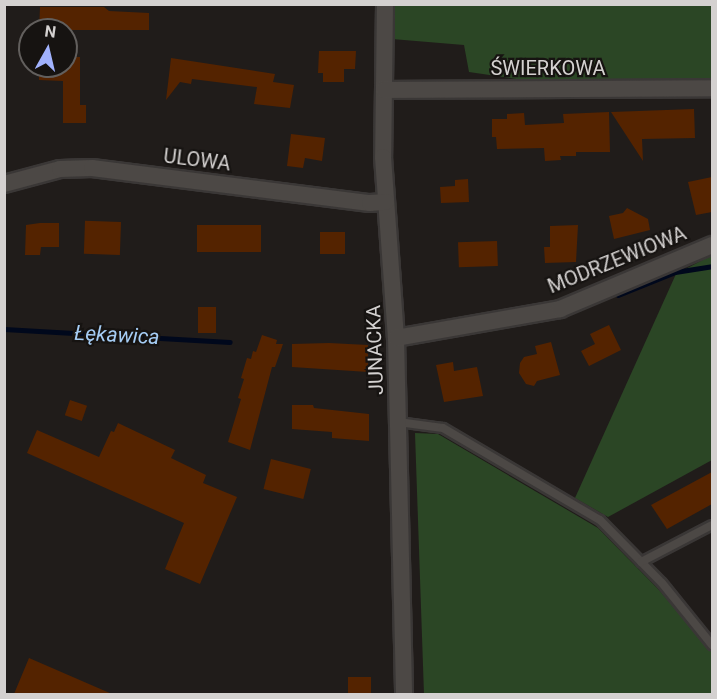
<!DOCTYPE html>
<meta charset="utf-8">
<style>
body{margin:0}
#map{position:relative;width:717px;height:699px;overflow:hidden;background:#201c1a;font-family:Roboto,sans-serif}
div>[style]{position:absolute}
.green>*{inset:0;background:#2b4625}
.stream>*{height:5px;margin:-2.5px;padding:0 2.5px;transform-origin:2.5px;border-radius:2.5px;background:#00081c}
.building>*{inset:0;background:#542300;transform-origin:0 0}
.roads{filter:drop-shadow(2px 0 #3a3736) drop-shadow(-2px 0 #3a3736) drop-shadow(0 2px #3a3736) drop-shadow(0 -2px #3a3736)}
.service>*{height:8px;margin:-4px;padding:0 4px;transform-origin:4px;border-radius:4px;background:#4c4845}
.minor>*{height:16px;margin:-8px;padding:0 8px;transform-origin:8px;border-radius:8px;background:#4c4845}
span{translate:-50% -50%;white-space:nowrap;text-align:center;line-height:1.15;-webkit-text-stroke:4.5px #161311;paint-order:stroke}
.street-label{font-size:20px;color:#d4d1d0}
.water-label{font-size:21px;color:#a5ccf4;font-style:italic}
.frame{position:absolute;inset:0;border:6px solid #d4d1d0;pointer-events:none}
.north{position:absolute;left:18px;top:18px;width:60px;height:60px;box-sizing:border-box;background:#161311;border:2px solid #625f5d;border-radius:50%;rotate:8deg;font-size:16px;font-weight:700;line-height:24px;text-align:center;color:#d4d1d0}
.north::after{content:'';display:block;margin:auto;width:21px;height:27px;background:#a1b2fd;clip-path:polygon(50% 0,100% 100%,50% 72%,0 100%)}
</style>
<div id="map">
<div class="green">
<i style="clip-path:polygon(394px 5px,712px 5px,712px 79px,566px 82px,530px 81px,469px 72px,464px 45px,392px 39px)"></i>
<i style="clip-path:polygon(712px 255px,712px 460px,608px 517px,575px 498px,676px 274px)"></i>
<i style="clip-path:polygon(415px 433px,438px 434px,598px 528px,659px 590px,712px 652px,712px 694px,424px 694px)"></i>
</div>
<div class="stream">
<i style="left:618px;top:295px;width:61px;rotate:-22deg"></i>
<i style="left:675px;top:272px;width:37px;rotate:-9deg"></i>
<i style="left:4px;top:329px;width:226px;rotate:3.3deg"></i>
</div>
<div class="building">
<i style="clip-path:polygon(40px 7px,104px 7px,109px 11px,149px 13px,149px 30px,39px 30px)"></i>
<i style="clip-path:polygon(319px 51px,356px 51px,355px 69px,344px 69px,344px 82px,323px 82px,323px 73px,318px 73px)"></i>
<i style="clip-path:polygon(66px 57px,80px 57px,80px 105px,86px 105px,86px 123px,63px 123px,63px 81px,39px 80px,39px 66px,66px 66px)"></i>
<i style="clip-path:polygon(171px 58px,275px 74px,273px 82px,294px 85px,290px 108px,254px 104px,257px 87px,192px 79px,191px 84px,180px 82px,166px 100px)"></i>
<i style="clip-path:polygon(694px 109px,695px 138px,642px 139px,643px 161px,611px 112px)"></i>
<i style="clip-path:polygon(609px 112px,610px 152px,576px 152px,576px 156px,560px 156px,561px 160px,545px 161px,544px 148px,497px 149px,496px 137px,492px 137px,492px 119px,507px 119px,507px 114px,524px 113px,525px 125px,564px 123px,563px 114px)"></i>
<i style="clip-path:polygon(291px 134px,325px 138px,322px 161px,305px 158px,303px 168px,287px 166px)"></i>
<i style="clip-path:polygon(712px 177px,712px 212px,696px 215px,688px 182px)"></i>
<i style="clip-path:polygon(468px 179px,469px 202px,441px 203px,440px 187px,455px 186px,455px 180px)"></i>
<i style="clip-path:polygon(627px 208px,648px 219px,650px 230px,614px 239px,609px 216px,623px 213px)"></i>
<i style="left:121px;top:222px;width:33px;height:36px;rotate:92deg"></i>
<i style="clip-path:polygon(40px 223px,59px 223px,59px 247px,41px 247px,40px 255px,25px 255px,26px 225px)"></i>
<i style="left:197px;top:225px;width:64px;height:27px"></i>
<i style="clip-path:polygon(578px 225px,576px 262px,545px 263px,544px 247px,550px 247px,550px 226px)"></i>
<i style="left:320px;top:232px;width:25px;height:22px"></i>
<i style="left:497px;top:241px;width:25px;height:39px;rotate:88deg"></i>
<i style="left:198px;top:307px;width:18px;height:26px"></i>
<i style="clip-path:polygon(609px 325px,621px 350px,589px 366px,581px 351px,595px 344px,590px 334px)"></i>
<i style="clip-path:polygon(262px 335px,277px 340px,276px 344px,283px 344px,275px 367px,272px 367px,250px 450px,228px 442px,241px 399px,238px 398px,244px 379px,241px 378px,247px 358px,251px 359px,253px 351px,256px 352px)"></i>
<i style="clip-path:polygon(551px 342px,560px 375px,537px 381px,534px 386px,526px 384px,519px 373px,520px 363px,524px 357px,537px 354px,535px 346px)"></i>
<i style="clip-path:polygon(329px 343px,368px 345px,368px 372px,292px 367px,292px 344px)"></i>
<i style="clip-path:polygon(453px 362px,454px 371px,477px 367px,483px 396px,444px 402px,436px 365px)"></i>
<i style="left:70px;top:400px;width:18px;height:16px;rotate:19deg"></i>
<i style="clip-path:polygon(292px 405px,313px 405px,314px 408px,369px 414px,369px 441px,332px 438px,332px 432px,292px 429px)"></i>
<i style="clip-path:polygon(118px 423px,175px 450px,171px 458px,206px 475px,203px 483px,237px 497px,200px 584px,165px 569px,184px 523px,27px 453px,37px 430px,99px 457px,111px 431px,114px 432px)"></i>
<i style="left:271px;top:459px;width:41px;height:31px;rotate:14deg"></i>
<i style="clip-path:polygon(712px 472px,712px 504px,667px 529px,651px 505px)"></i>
<i style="clip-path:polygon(29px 658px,112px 694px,14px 694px)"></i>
<i style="left:348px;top:677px;width:23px;height:17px"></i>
</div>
<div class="roads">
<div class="service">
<i style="left:398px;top:422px;width:45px;rotate:7.6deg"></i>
<i style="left:443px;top:428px;width:182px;rotate:30.4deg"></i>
<i style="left:600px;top:520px;width:88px;rotate:45.5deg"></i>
<i style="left:662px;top:583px;width:80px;rotate:51.1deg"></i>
<i style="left:641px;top:562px;width:80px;rotate:-27.5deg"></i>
</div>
<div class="minor">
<i style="left:385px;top:4px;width:153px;rotate:90.7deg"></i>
<i style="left:383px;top:157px;width:181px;rotate:85.9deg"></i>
<i style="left:396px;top:338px;width:356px;rotate:88.7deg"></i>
<i style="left:384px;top:90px;width:328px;rotate:-0.3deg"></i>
<i style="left:4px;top:184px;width:58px;rotate:-15deg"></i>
<i style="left:60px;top:169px;width:32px;rotate:-2deg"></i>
<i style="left:92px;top:168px;width:280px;rotate:7.2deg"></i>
<i style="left:370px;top:203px;width:16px;rotate:-4deg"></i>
<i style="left:396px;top:338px;width:167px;rotate:-10deg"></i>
<i style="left:560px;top:309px;width:165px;rotate:-22.8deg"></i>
</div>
</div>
<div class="street-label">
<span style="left:548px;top:68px">ŚWIERKOWA</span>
<span style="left:197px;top:160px;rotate:7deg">ULOWA</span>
<span style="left:617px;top:260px;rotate:-22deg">MODRZEWIOWA</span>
<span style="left:375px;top:350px;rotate:-92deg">JUNACKA</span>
</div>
<div class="water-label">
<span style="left:117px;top:335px;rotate:3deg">Łękawica</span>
</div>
<div class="frame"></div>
<div class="north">N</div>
</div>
